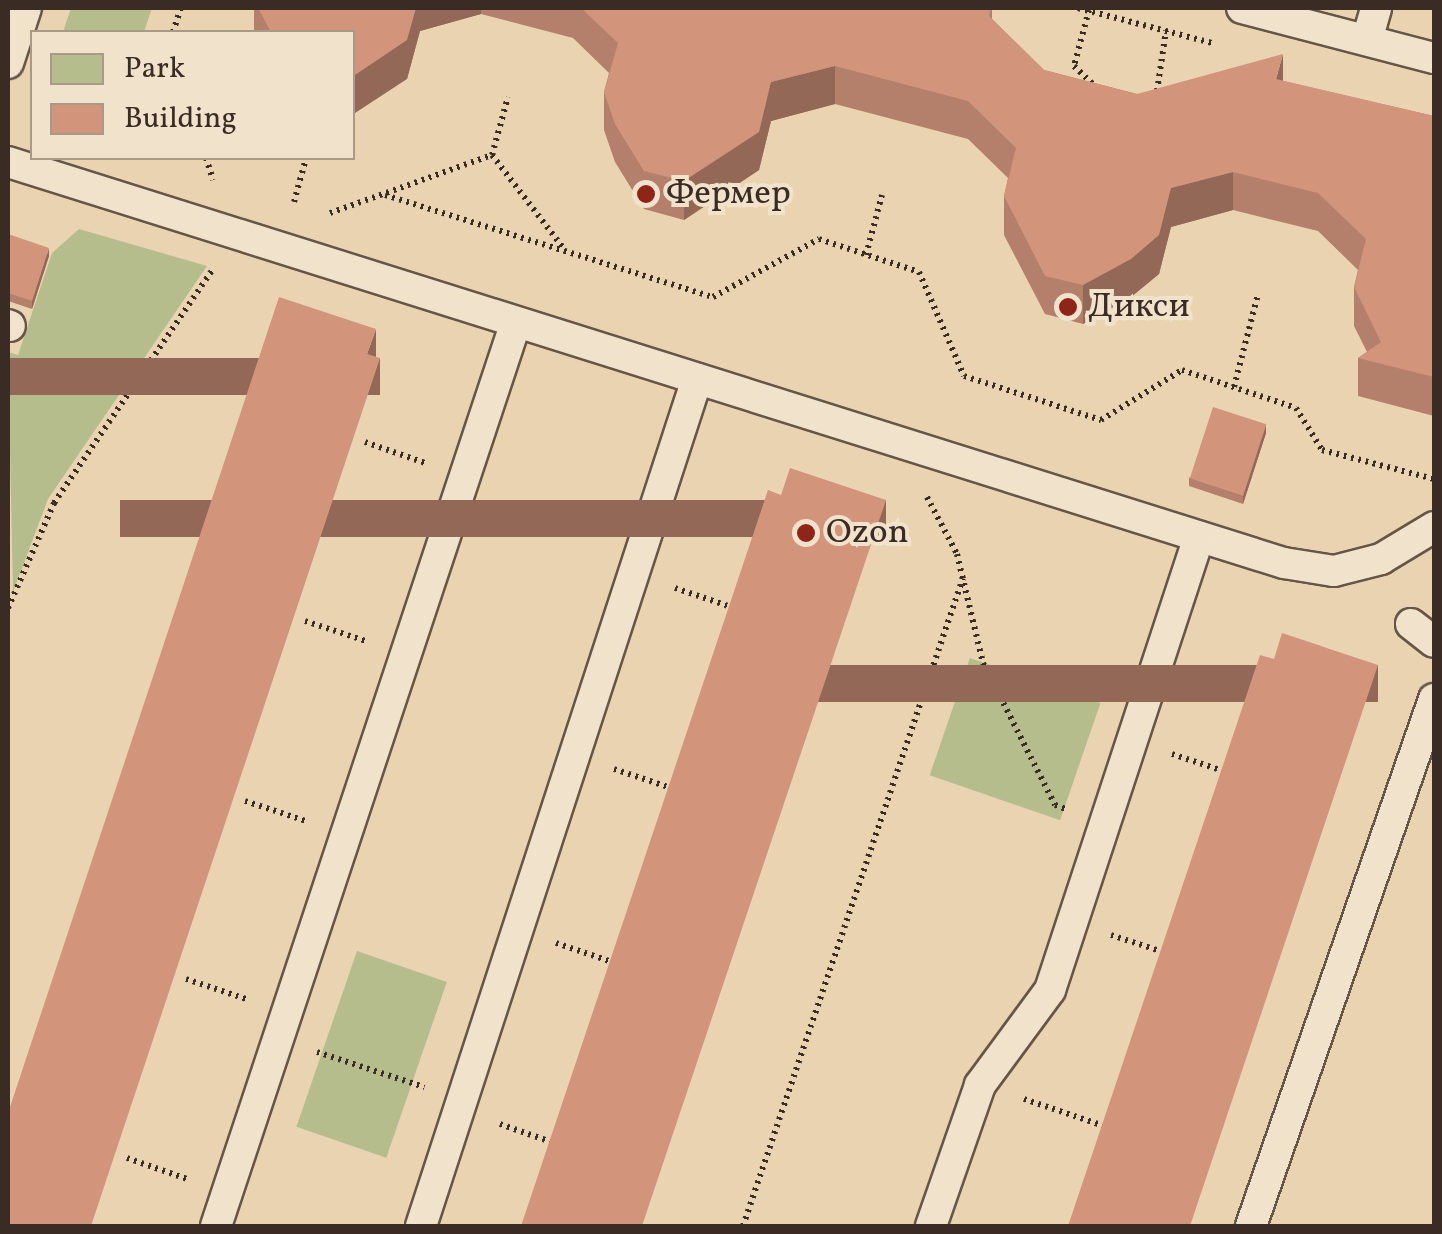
<!DOCTYPE html>
<meta charset="utf-8">
<style>
body{margin:0}
#map{position:relative;width:1442px;height:1234px;overflow:hidden;background:#ead3b1;font-family:Vollkorn,serif}
div>[style]{position:absolute}
.green>*{inset:0;background:#b5bd8d;transform-origin:0 0}
.path>*{height:6px;margin-top:-3px;transform-origin:0;background:repeating-linear-gradient(90deg,#3a2c24 0 2.5px,transparent 0 7.5px)}
.roads{filter:drop-shadow(2px 0 #665647) drop-shadow(-2px 0 #665647) drop-shadow(0 2px #665647) drop-shadow(0 -2px #665647)}
.lane>*{height:30px;margin:-15px;padding:0 15px;transform-origin:15px;border-radius:15px;background:#f1e2cc}
.wall>*{inset:0;background:#b5806b}
.shaded-wall>*{inset:0;background:#936857;transform-origin:0 0}
.building>*{inset:0;background:#d2957c;transform-origin:0 0}
.dots>*{width:28px;height:28px;translate:-50% -50%;box-sizing:border-box;border:5px solid #f1e2cc;border-radius:50%}
span{translate:-50% -50%;white-space:nowrap;text-align:center;line-height:1.15;-webkit-text-stroke:8px #f1e2cc;paint-order:stroke}
.poi-label{font-size:35px;color:#3a2c24}
.left{translate:0 -50%;text-align:left}
.frame{position:absolute;inset:0;border:10px solid #3a2c24;pointer-events:none}
.legend{position:absolute;left:30px;top:30px;width:325px;height:130px;box-sizing:border-box;background:#f1e2cc;border:2px solid #a89989;margin:0;padding:12px 18px;list-style:none;font-size:30px;color:#3a2c24}
.legend li{display:flex;align-items:center;gap:20px;height:50px}
.legend b{width:50px;border:2px solid #a89989}
</style>
<div id="map">
<div class="green">
<i style="clip-path:polygon(71px 8px,152px 8px,144px 32px,63px 32px)"></i>
<i style="clip-path:polygon(79px 229px,207px 266px,48px 499px,13px 592px,8px 352px,18px 355px,52px 253px)"></i>
<i style="left:970px;top:658px;width:138px;height:124px;rotate:19deg"></i>
<i style="left:357px;top:951px;width:95px;height:186px;rotate:19deg"></i>
</div>
<div class="path">
<i style="left:1078px;top:8px;width:138px;rotate:14.6deg"></i>
<i style="left:1089px;top:10px;width:58px;rotate:105deg"></i>
<i style="left:1074px;top:66px;width:32px;rotate:44deg"></i>
<i style="left:173px;top:32px;width:25px;rotate:-72deg"></i>
<i style="left:1157px;top:91px;width:61px;rotate:-81.5deg"></i>
<i style="left:492px;top:155px;width:60px;rotate:-74.6deg"></i>
<i style="left:206px;top:158px;width:23px;rotate:72deg"></i>
<i style="left:385px;top:195px;width:343px;rotate:17.3deg"></i>
<i style="left:713px;top:297px;width:121px;rotate:-28.7deg"></i>
<i style="left:819px;top:239px;width:105px;rotate:18.3deg"></i>
<i style="left:919px;top:272px;width:113px;rotate:66.6deg"></i>
<i style="left:964px;top:376px;width:144px;rotate:17.8deg"></i>
<i style="left:1101px;top:420px;width:95px;rotate:-31.7deg"></i>
<i style="left:1182px;top:370px;width:120px;rotate:18.4deg"></i>
<i style="left:1296px;top:408px;width:49px;rotate:58.2deg"></i>
<i style="left:1322px;top:450px;width:116px;rotate:14.5deg"></i>
<i style="left:294px;top:202px;width:46px;rotate:-74.7deg"></i>
<i style="left:330px;top:213px;width:172px;rotate:-19.7deg"></i>
<i style="left:492px;top:155px;width:120px;rotate:52.5deg"></i>
<i style="left:866px;top:255px;width:62px;rotate:-75.1deg"></i>
<i style="left:1234px;top:387px;width:96px;rotate:-75.5deg"></i>
<i style="left:365px;top:442px;width:64px;rotate:19.3deg"></i>
<i style="left:927px;top:497px;width:64px;rotate:62.2deg"></i>
<i style="left:957px;top:554px;width:112px;rotate:76.6deg"></i>
<i style="left:983px;top:663px;width:159px;rotate:63.1deg"></i>
<i style="left:1055px;top:805px;width:12px;rotate:20deg"></i>
<i style="left:675px;top:588px;width:62px;rotate:18.7deg"></i>
<i style="left:8px;top:608px;width:115px;rotate:-66.3deg"></i>
<i style="left:54px;top:503px;width:283px;rotate:-55.8deg"></i>
<i style="left:305px;top:621px;width:64px;rotate:18.2deg"></i>
<i style="left:1172px;top:754px;width:57px;rotate:18.4deg"></i>
<i style="left:614px;top:769px;width:63px;rotate:18.4deg"></i>
<i style="left:245px;top:801px;width:64px;rotate:18.2deg"></i>
<i style="left:1111px;top:935px;width:58px;rotate:18.1deg"></i>
<i style="left:556px;top:943px;width:62px;rotate:18.7deg"></i>
<i style="left:186px;top:979px;width:63px;rotate:18.4deg"></i>
<i style="left:317px;top:1052px;width:113px;rotate:18.1deg"></i>
<i style="left:1024px;top:1099px;width:88px;rotate:18.6deg"></i>
<i style="left:500px;top:1124px;width:57px;rotate:19.4deg"></i>
<i style="left:127px;top:1158px;width:64px;rotate:19.3deg"></i>
<i style="left:743px;top:1226px;width:684px;rotate:-71.25deg"></i>
</div>
<div class="roads">
<div class="lane">
<i style="left:1242px;top:8px;width:198px;rotate:14.6deg"></i>
<i style="left:1367px;top:40px;width:33px;rotate:-74deg"></i>
<i style="left:8px;top:63px;width:58px;rotate:-71.9deg"></i>
<i style="left:8px;top:162px;width:1338px;rotate:17.45deg"></i>
<i style="left:1284px;top:563px;width:51px;rotate:9.1deg"></i>
<i style="left:1334px;top:571px;width:49px;rotate:-14.3deg"></i>
<i style="left:1381px;top:559px;width:62px;rotate:-31.1deg"></i>
<i style="left:8px;top:325px;width:2px;rotate:27deg"></i>
<i style="left:1411px;top:624px;width:29px;rotate:38deg"></i>
<i style="left:216px;top:1226px;width:949px;rotate:-71.64deg"></i>
<i style="left:421px;top:1226px;width:891px;rotate:-71.95deg"></i>
<i style="left:931px;top:1226px;width:149px;rotate:-70.8deg"></i>
<i style="left:980px;top:1085px;width:118px;rotate:-53.6deg"></i>
<i style="left:1050px;top:990px;width:477px;rotate:-71.8deg"></i>
<i style="left:1251px;top:1226px;width:558px;rotate:-70.85deg"></i>
</div>
</div>
<div class="wall">
<i style="clip-path:polygon(254px 8px,992px 8px,992px 19px,1044px 70px,1137px 94px,1283px 81px,1434px 116px,1434px 416px,1358px 396px,1358px 358px,1367px 352px,1354px 326px,1354px 287px,1358px 270px,1318px 231px,1233px 210px,1171px 227px,1159px 274px,1131px 297px,1083px 324px,1045px 314px,1004px 235px,1004px 196px,1008px 178px,968px 139px,835px 104px,771px 121px,759px 170px,684px 220px,644px 209px,615px 162px,604px 130px,604px 92px,609px 73px,573px 38px,481px 14px,420px 31px,407px 79px,352px 32px,254px 32px)"></i>
<i style="clip-path:polygon(8px 234px,49px 256px,32px 309px,8px 301px)"></i>
<i style="clip-path:polygon(1266px 433px,1243px 504px,1189px 486px,1189px 478px)"></i>
</div>
<div class="shaded-wall">
<i style="clip-path:polygon(416px 8px,481px 8px,481px 14px,420px 31px,407px 79px,352px 115px,352px 77px)"></i>
<i style="clip-path:polygon(1283px 54px,1283px 93px,1276px 79px)"></i>
<i style="clip-path:polygon(835px 66px,835px 104px,771px 121px,759px 170px,684px 220px,684px 181px,771px 82px)"></i>
<i style="clip-path:polygon(1233px 172px,1233px 210px,1171px 227px,1159px 274px,1131px 297px,1083px 324px,1083px 285px,1171px 188px)"></i>
<i style="clip-path:polygon(49px 248px,49px 256px,32px 309px,32px 301px)"></i>
<i style="clip-path:polygon(376px 329px,376px 366px,367px 354px)"></i>
<i style="left:380px;top:358px;width:37px;height:915px;rotate:90deg"></i>
<i style="clip-path:polygon(1266px 424px,1266px 433px,1243px 504px,1243px 496px)"></i>
<i style="left:886px;top:500px;width:37px;height:766px;rotate:90deg"></i>
<i style="left:1378px;top:665px;width:37px;height:592px;rotate:90deg"></i>
</div>
<div class="building">
<i style="clip-path:polygon(258px 8px,416px 8px,407px 40px,352px 77px,352px 32px,271px 32px)"></i>
<i style="clip-path:polygon(581px 8px,991px 8px,989px 16px,1044px 70px,1137px 94px,1283px 54px,1276px 79px,1434px 116px,1434px 377px,1358px 358px,1381px 342px,1354px 287px,1366px 239px,1318px 193px,1233px 172px,1171px 188px,1159px 235px,1131px 259px,1083px 285px,1045px 276px,1004px 196px,1016px 148px,968px 101px,835px 66px,771px 82px,759px 132px,684px 181px,644px 171px,615px 124px,604px 92px,618px 43px)"></i>
<i style="clip-path:polygon(8px 234px,49px 248px,32px 301px,8px 293px)"></i>
<i style="clip-path:polygon(279px 297px,376px 329px,367px 354px,380px 358px,91px 1226px,8px 1226px,8px 1113px)"></i>
<i style="left:1213px;top:407px;width:56px;height:75px;rotate:18deg"></i>
<i style="clip-path:polygon(790px 468px,886px 500px,642px 1226px,521px 1226px,768px 490px,781px 495px)"></i>
<i style="clip-path:polygon(1282px 633px,1378px 665px,1190px 1226px,1068px 1226px,1260px 655px,1274px 659px)"></i>
</div>
<div class="dots">
<i style="left:646px;top:194px;background:#8f2418"></i>
<i style="left:1068px;top:307px;background:#8f2418"></i>
<i style="left:806px;top:533px;background:#8f2418"></i>
</div>
<div class="poi-label">
<span class="left" style="left:666px;top:194px">Фермер</span>
<span class="left" style="left:1088px;top:307px">Дикси</span>
<span class="left" style="left:826px;top:533px">Ozon</span>
</div>
<div class="frame"></div>
<ul class="legend">
<li><b style="height:28px;background:#b5bd8d"></b>Park</li>
<li><b style="height:28px;background:#d2957c"></b>Building</li>
</ul>
</div>
